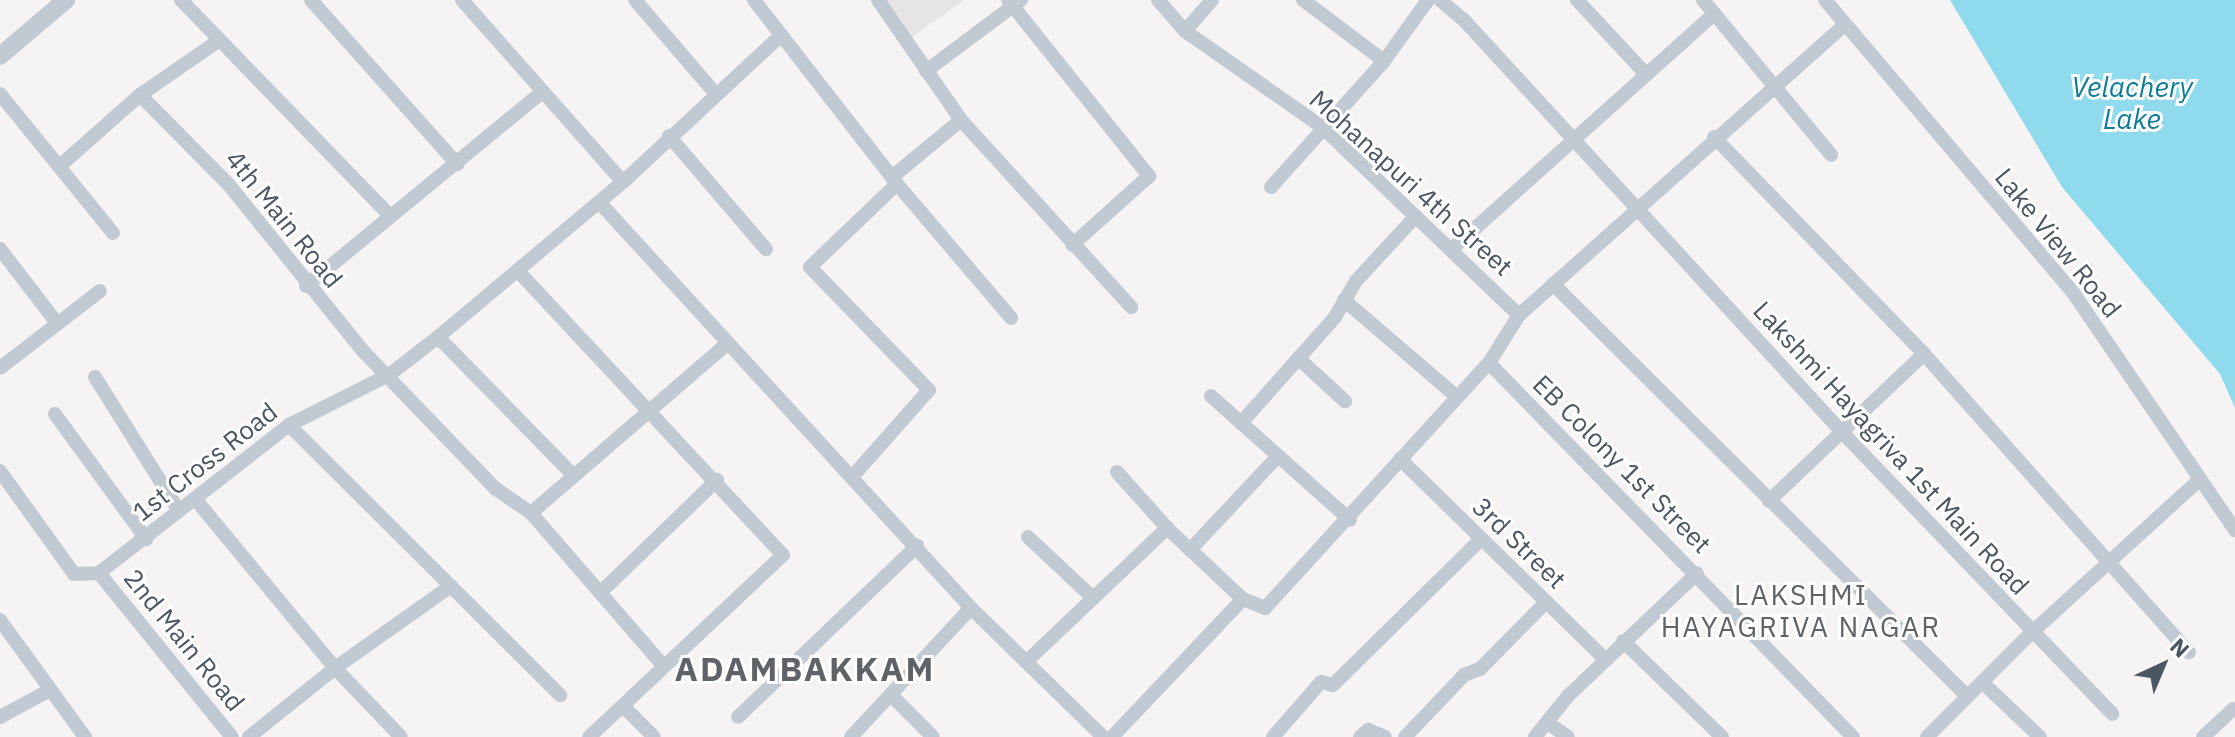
<!DOCTYPE html>
<style>
body{margin:0}
#map{position:relative;width:2235px;height:737px;overflow:hidden;background:#f5f3f3;font-family:"IBM Plex Sans",sans-serif}
div>[style]{position:absolute}
.education>*{inset:0;background:#e6e4e5}
.water>*{inset:0;background:#90daee}
.minor>*{height:14px;margin:-7px;padding:0 7px;transform-origin:7px;border-radius:7px;background:#c1cad2}
.tertiary>*{height:18px;margin:-9px;padding:0 9px;transform-origin:9px;border-radius:9px;background:#c1cad2}
span{translate:-50% -50%;white-space:nowrap;text-align:center;line-height:1.15;-webkit-text-stroke:6px #fff;paint-order:stroke}
.street-label{font-size:26px;color:#4a5661}
.water-label{font-size:28px;color:#0c7c9b;font-style:italic}
.neighbourhood-label{font-size:28px;color:#5f6368;letter-spacing:2px}
.district-label{font-size:34px;color:#5f6368;font-weight:700;letter-spacing:2px}
.north{position:absolute;left:2123px;top:625px;width:80px;height:80px;-webkit-text-stroke:6px #fff;paint-order:stroke;rotate:44deg;font-size:22px;font-weight:700;line-height:32px;text-align:center;color:#4a5661}
.north::after{content:'';display:block;margin:auto;width:28px;height:36px;background:#4a5661;clip-path:polygon(50% 0,100% 100%,50% 72%,0 100%)}
</style>
<div id="map">
<div class="education">
<i style="clip-path:polygon(884px 0,964px 0,911px 38px)"></i>
</div>
<div class="water">
<i style="clip-path:polygon(1950px 0,2235px 0,2235px 408px,2220px 374px,2062px 187px)"></i>
</div>
<div class="minor">
<i style="left:181px;top:0;width:301px;rotate:45.9deg"></i>
<i style="left:311px;top:0;width:220px;rotate:48.3deg"></i>
<i style="left:462px;top:0;width:243px;rotate:48.5deg"></i>
<i style="left:635px;top:0;width:123px;rotate:49.3deg"></i>
<i style="left:754px;top:0;width:233px;rotate:52.1deg"></i>
<i style="left:897px;top:184px;width:176px;rotate:49.6deg"></i>
<i style="left:878px;top:0;width:146px;rotate:55.3deg"></i>
<i style="left:961px;top:120px;width:253px;rotate:47.7deg"></i>
<i style="left:1008px;top:0;width:226px;rotate:51.3deg"></i>
<i style="left:1149px;top:176px;width:103px;rotate:138.1deg"></i>
<i style="left:1158px;top:0;width:41px;rotate:48.9deg"></i>
<i style="left:1185px;top:31px;width:167px;rotate:35deg"></i>
<i style="left:1322px;top:127px;width:272px;rotate:43.7deg"></i>
<i style="left:1303px;top:0;width:101px;rotate:37deg"></i>
<i style="left:1440px;top:0;width:30px;rotate:40deg"></i>
<i style="left:1463px;top:19px;width:559px;rotate:47.46deg"></i>
<i style="left:1841px;top:431px;width:392px;rotate:46.2deg"></i>
<i style="left:1577px;top:0;width:98px;rotate:47.1deg"></i>
<i style="left:1703px;top:0;width:201px;rotate:50.4deg"></i>
<i style="left:1825px;top:0;width:385px;rotate:49.7deg"></i>
<i style="left:2074px;top:294px;width:286px;rotate:55.7deg"></i>
<i style="left:1185px;top:31px;width:41px;rotate:-48.9deg"></i>
<i style="left:926px;top:71px;width:119px;rotate:-36.8deg"></i>
<i style="left:0;top:94px;width:179px;rotate:50.9deg"></i>
<i style="left:140px;top:95px;width:127px;rotate:45.3deg"></i>
<i style="left:229px;top:185px;width:213px;rotate:51.1deg"></i>
<i style="left:363px;top:351px;width:192px;rotate:46.1deg"></i>
<i style="left:496px;top:489px;width:42px;rotate:34.4deg"></i>
<i style="left:531px;top:513px;width:200px;rotate:49.1deg"></i>
<i style="left:669px;top:136px;width:149px;rotate:49.4deg"></i>
<i style="left:1714px;top:137px;width:302px;rotate:45.9deg"></i>
<i style="left:62px;top:164px;width:104px;rotate:-41.5deg"></i>
<i style="left:140px;top:95px;width:95px;rotate:-34.7deg"></i>
<i style="left:892px;top:177px;width:89px;rotate:-39.6deg"></i>
<i style="left:1271px;top:187px;width:169px;rotate:-48.1deg"></i>
<i style="left:1384px;top:61px;width:75px;rotate:-54.2deg"></i>
<i style="left:599px;top:202px;width:551px;rotate:47.5deg"></i>
<i style="left:971px;top:608px;width:185px;rotate:44.3deg"></i>
<i style="left:0;top:249px;width:93px;rotate:52.4deg"></i>
<i style="left:1452px;top:249px;width:352px;rotate:-41.9deg"></i>
<i style="left:518px;top:271px;width:388px;rotate:47deg"></i>
<i style="left:783px;top:555px;width:266px;rotate:136.8deg"></i>
<i style="left:1553px;top:284px;width:584px;rotate:44.86deg"></i>
<i style="left:306px;top:286px;width:306px;rotate:-39.4deg"></i>
<i style="left:1344px;top:300px;width:149px;rotate:40.6deg"></i>
<i style="left:438px;top:337px;width:193px;rotate:45.6deg"></i>
<i style="left:1298px;top:358px;width:64px;rotate:42.5deg"></i>
<i style="left:1489px;top:363px;width:522px;rotate:45.78deg"></i>
<i style="left:0;top:368px;width:126px;rotate:-37.6deg"></i>
<i style="left:95px;top:377px;width:158px;rotate:57.9deg"></i>
<i style="left:1211px;top:396px;width:186px;rotate:41.7deg"></i>
<i style="left:55px;top:414px;width:155px;rotate:53.9deg"></i>
<i style="left:1241px;top:423px;width:142px;rotate:-48.4deg"></i>
<i style="left:1335px;top:317px;width:42px;rotate:-59.7deg"></i>
<i style="left:1356px;top:281px;width:88px;rotate:-47.3deg"></i>
<i style="left:289px;top:425px;width:383px;rotate:44.9deg"></i>
<i style="left:1400px;top:459px;width:288px;rotate:44.3deg"></i>
<i style="left:0;top:471px;width:127px;rotate:54.3deg"></i>
<i style="left:74px;top:574px;width:25px;rotate:-2deg"></i>
<i style="left:99px;top:573px;width:241px;rotate:-37.9deg"></i>
<i style="left:289px;top:425px;width:112px;rotate:-26.6deg"></i>
<i style="left:389px;top:375px;width:62px;rotate:-37.8deg"></i>
<i style="left:438px;top:337px;width:241px;rotate:-40deg"></i>
<i style="left:623px;top:182px;width:216px;rotate:-42.9deg"></i>
<i style="left:1117px;top:472px;width:75px;rotate:48.2deg"></i>
<i style="left:1167px;top:528px;width:104px;rotate:43.1deg"></i>
<i style="left:1243px;top:599px;width:24px;rotate:22deg"></i>
<i style="left:1265px;top:608px;width:332px;rotate:-47.6deg"></i>
<i style="left:1489px;top:363px;width:57px;rotate:-58deg"></i>
<i style="left:1519px;top:315px;width:434px;rotate:-41.7deg"></i>
<i style="left:852px;top:477px;width:116px;rotate:-48.5deg"></i>
<i style="left:929px;top:390px;width:171px;rotate:-134.1deg"></i>
<i style="left:810px;top:267px;width:120px;rotate:-43.7deg"></i>
<i style="left:196px;top:500px;width:218px;rotate:50.4deg"></i>
<i style="left:335px;top:668px;width:95px;rotate:46.3deg"></i>
<i style="left:1769px;top:501px;width:214px;rotate:-43.5deg"></i>
<i style="left:1924px;top:354px;width:399px;rotate:48.4deg"></i>
<i style="left:531px;top:513px;width:260px;rotate:-40.8deg"></i>
<i style="left:1028px;top:537px;width:89px;rotate:43.2deg"></i>
<i style="left:1190px;top:550px;width:129px;rotate:-46.9deg"></i>
<i style="left:99px;top:573px;width:211px;rotate:51deg"></i>
<i style="left:602px;top:591px;width:160px;rotate:-44deg"></i>
<i style="left:0;top:620px;width:145px;rotate:54deg"></i>
<i style="left:1623px;top:641px;width:138px;rotate:44.1deg"></i>
<i style="left:1026px;top:662px;width:195px;rotate:-43.5deg"></i>
<i style="left:1982px;top:682px;width:80px;rotate:43.5deg"></i>
<i style="left:891px;top:695px;width:59px;rotate:45deg"></i>
<i style="left:624px;top:707px;width:42px;rotate:45deg"></i>
<i style="left:0;top:717px;width:57px;rotate:-28.4deg"></i>
<i style="left:738px;top:717px;width:248px;rotate:-43.7deg"></i>
<i style="left:1548px;top:723px;width:24px;rotate:35deg"></i>
<i style="left:249px;top:737px;width:110px;rotate:-38.7deg"></i>
<i style="left:335px;top:668px;width:142px;rotate:-35.3deg"></i>
<i style="left:851px;top:737px;width:176px;rotate:-47.1deg"></i>
<i style="left:1112px;top:737px;width:190px;rotate:-46.5deg"></i>
<i style="left:1273px;top:737px;width:73px;rotate:-48.9deg"></i>
<i style="left:1321px;top:682px;width:12px;rotate:14deg"></i>
<i style="left:1333px;top:685px;width:208px;rotate:-44.6deg"></i>
<i style="left:1360px;top:737px;width:11px;rotate:-41deg"></i>
<i style="left:1368px;top:730px;width:18px;rotate:22deg"></i>
<i style="left:1405px;top:737px;width:86px;rotate:-46.4deg"></i>
<i style="left:1464px;top:675px;width:17px;rotate:-21deg"></i>
<i style="left:1480px;top:669px;width:94px;rotate:-45.4deg"></i>
<i style="left:1535px;top:737px;width:53px;rotate:-51.2deg"></i>
<i style="left:1568px;top:696px;width:178px;rotate:-43.6deg"></i>
<i style="left:1927px;top:737px;width:147px;rotate:-45deg"></i>
<i style="left:2031px;top:633px;width:229px;rotate:-42.3deg"></i>
<i style="left:2203px;top:737px;width:41px;rotate:-43deg"></i>
</div>
<div class="tertiary">
<i style="left:0;top:56px;width:87px;rotate:-40.3deg"></i>
</div>
<div class="street-label">
<span style="left:1411px;top:183px;rotate:42deg">Mohanapuri 4th Street</span>
<span style="left:284px;top:219px;rotate:51deg">4th Main Road</span>
<span style="left:2058px;top:243px;rotate:51deg">Lake View Road</span>
<span style="left:1891px;top:448px;rotate:47deg">Lakshmi Hayagriva 1st Main Road</span>
<span style="left:205px;top:462px;rotate:-38deg">1st Cross Road</span>
<span style="left:1622px;top:464px;rotate:45deg">EB Colony 1st Street</span>
<span style="left:1519px;top:543px;rotate:44deg">3rd Street</span>
<span style="left:184px;top:640px;rotate:51deg">2nd Main Road</span>
</div>
<div class="water-label">
<span style="left:2132px;top:103px">Velachery<br>Lake</span>
</div>
<div class="neighbourhood-label">
<span style="left:1801px;top:611px">LAKSHMI<br>HAYAGRIVA NAGAR</span>
</div>
<div class="district-label">
<span style="left:805px;top:669px">ADAMBAKKAM</span>
</div>
<div class="north">N</div>
</div>
